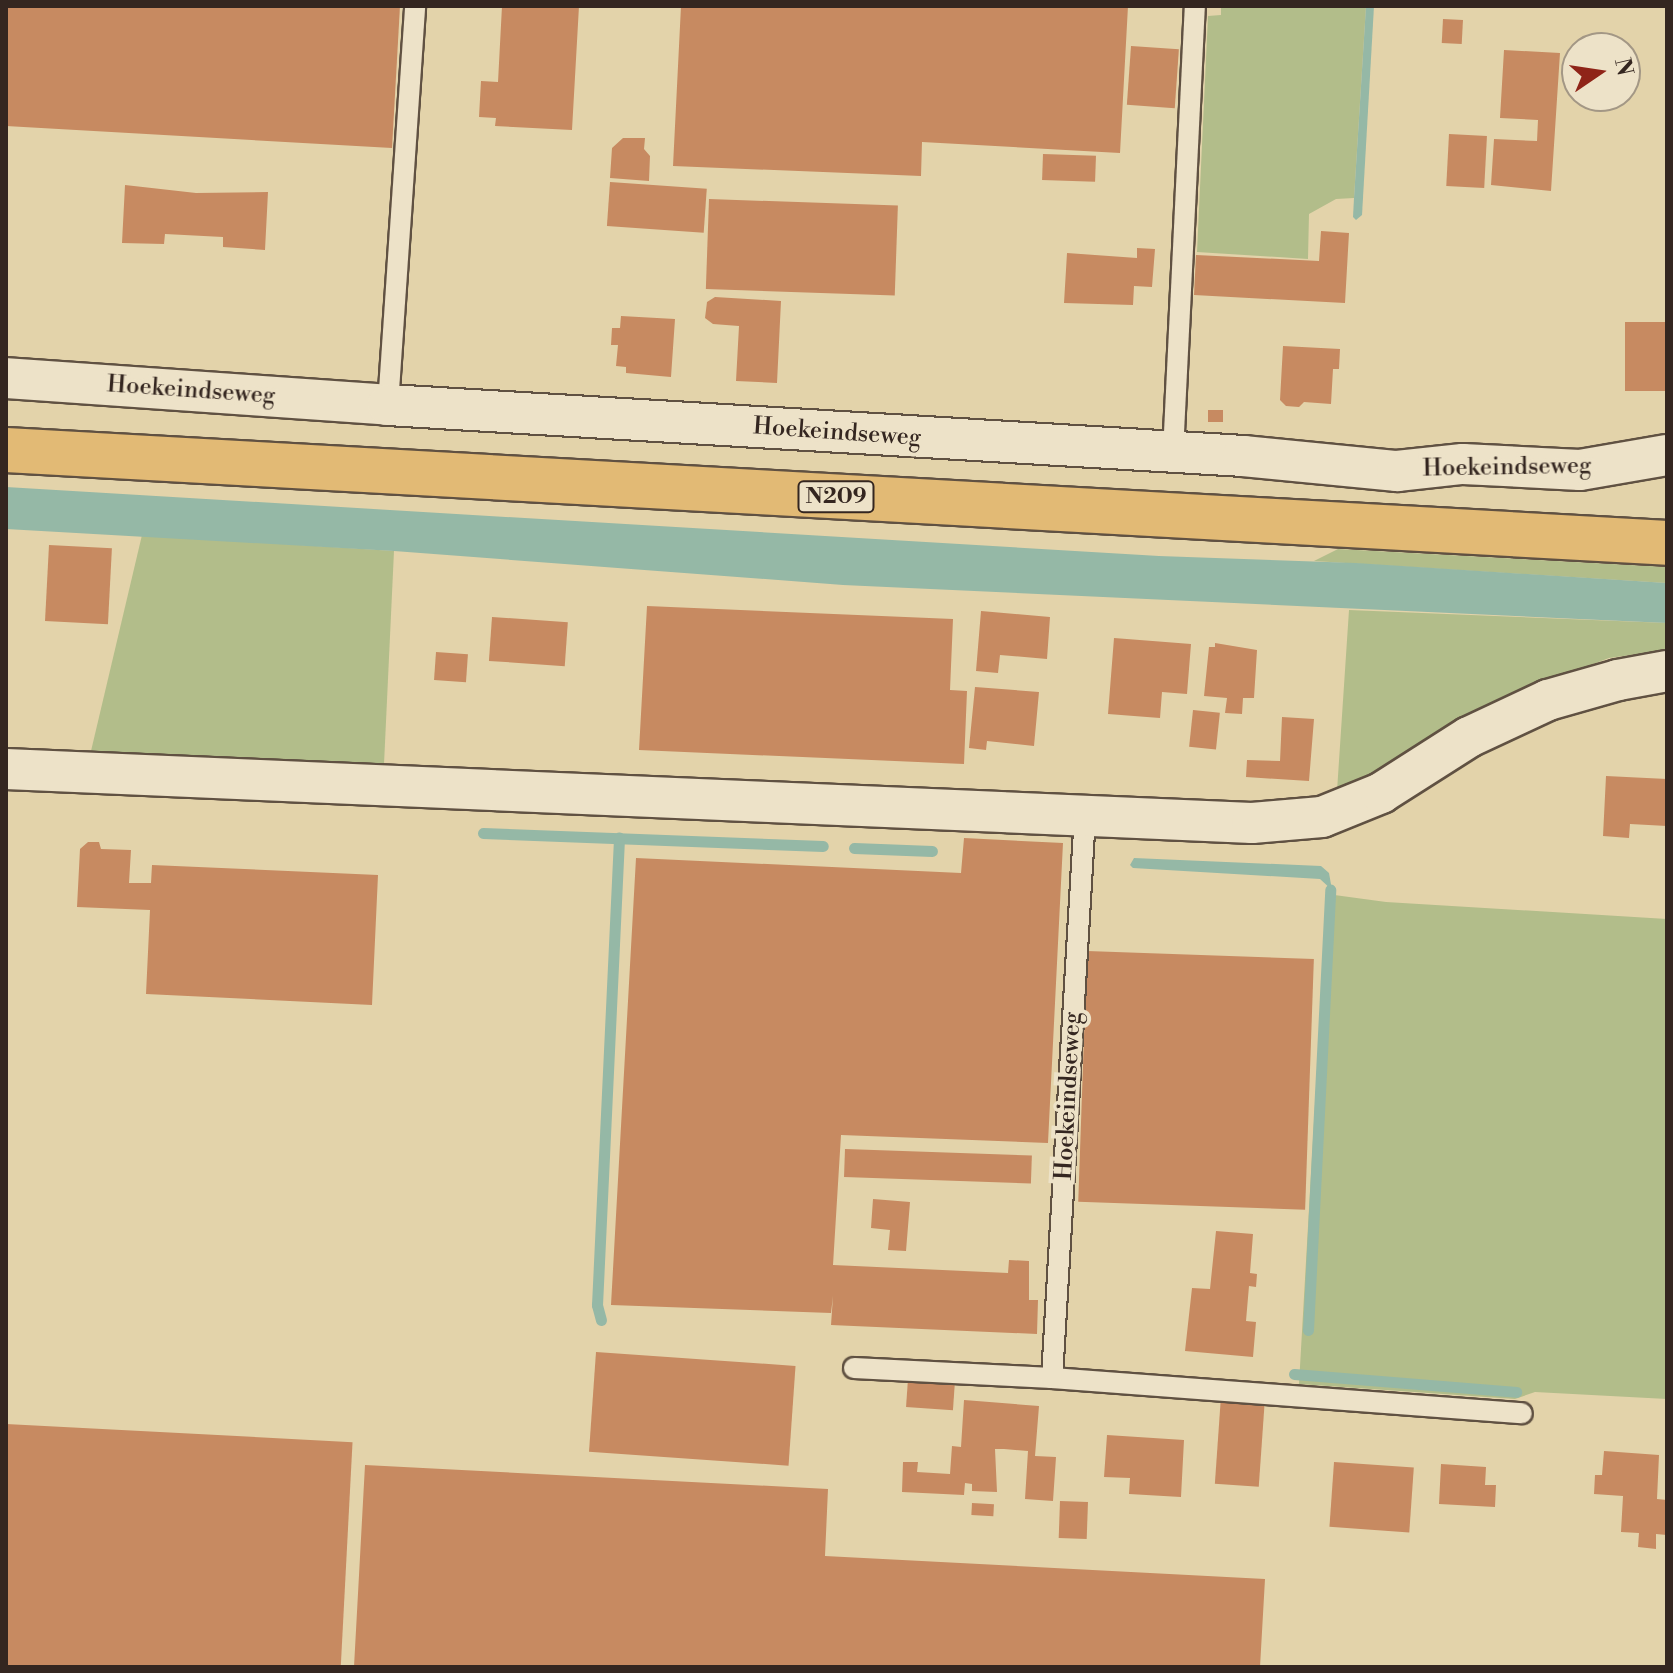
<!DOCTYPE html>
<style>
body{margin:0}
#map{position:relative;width:1673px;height:1673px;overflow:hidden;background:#e3d3aa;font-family:"Libre Bodoni",serif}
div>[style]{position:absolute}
.green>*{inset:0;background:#b2bd8a}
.water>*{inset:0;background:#95b8a6}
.stream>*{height:11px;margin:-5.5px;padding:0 5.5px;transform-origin:5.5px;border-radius:5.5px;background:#95b8a6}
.building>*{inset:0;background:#c78a61;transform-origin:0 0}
.roads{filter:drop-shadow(2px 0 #605142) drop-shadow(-2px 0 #605142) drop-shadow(0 2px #605142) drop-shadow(0 -2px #605142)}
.service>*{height:20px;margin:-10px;padding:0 10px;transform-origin:10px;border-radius:10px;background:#ede2c8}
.minor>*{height:40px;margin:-20px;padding:0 20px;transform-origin:20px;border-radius:20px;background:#ede2c8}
.primary>*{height:44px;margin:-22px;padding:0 22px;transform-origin:22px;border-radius:22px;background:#e2ba75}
span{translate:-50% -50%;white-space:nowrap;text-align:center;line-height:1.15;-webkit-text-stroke:8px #ede2c8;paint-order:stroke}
.shield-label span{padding:2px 6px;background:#ede2c8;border:2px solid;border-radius:6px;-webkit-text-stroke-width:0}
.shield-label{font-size:22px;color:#342620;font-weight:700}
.street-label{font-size:24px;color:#342620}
.frame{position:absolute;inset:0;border:8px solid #342620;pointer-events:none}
.north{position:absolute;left:1561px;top:32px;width:80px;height:80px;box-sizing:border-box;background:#ede2c8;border:2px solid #a39785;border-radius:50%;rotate:77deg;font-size:22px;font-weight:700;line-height:32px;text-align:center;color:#342620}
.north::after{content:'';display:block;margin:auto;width:28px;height:36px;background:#8f2418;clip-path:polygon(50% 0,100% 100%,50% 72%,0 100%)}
</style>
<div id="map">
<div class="green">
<i style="clip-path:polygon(1221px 6px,1366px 6px,1354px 198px,1336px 199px,1309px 214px,1308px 259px,1197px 252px,1208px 16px,1221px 15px)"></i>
<i style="clip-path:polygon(142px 535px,394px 551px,384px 764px,91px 751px)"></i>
<i style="clip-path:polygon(1338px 549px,1667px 567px,1667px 583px,1314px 561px)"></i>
<i style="clip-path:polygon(1349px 610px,1667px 623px,1667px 650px,1609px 658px,1499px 700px,1371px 778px,1337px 791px)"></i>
<i style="clip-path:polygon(1327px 894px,1386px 902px,1667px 919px,1667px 1399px,1535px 1392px,1515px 1399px,1299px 1384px)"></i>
</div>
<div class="water">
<i style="clip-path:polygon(1366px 6px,1374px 6px,1362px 215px,1356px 220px,1353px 217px,1354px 198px)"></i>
<i style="clip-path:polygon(6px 487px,1159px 556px,1356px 563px,1667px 583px,1667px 623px,843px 585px,394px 551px,6px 529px)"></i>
<i style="clip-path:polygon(1134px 858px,1321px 866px,1329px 873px,1332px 890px,1320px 879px,1133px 868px,1130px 865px)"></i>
</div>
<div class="stream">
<i style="left:483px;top:833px;width:340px;rotate:2.2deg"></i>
<i style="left:854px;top:848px;width:78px;rotate:2.2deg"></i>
<i style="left:601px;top:1320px;width:16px;rotate:-105deg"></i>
<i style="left:597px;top:1305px;width:468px;rotate:-87.3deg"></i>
<i style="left:1308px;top:1330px;width:441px;rotate:-87.1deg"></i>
<i style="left:1294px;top:1374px;width:223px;rotate:4.6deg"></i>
</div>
<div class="building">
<i style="clip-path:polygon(6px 6px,400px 6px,392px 148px,6px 126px)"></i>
<i style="clip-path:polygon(502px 6px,579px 6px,572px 130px,495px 126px,496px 118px,479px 117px,481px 81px,498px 82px)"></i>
<i style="clip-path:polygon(681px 6px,1128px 6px,1120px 153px,922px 142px,921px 176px,673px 166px)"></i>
<i style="left:1443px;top:19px;width:20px;height:24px;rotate:3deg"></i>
<i style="left:1131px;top:46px;width:48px;height:59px;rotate:4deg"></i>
<i style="clip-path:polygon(1504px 50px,1560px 53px,1551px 191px,1491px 185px,1494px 139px,1537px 141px,1538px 120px,1500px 118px)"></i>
<i style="left:1449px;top:134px;width:38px;height:52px;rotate:3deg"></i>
<i style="clip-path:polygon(623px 138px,645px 138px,644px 149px,650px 156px,649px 181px,610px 178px,612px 148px)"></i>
<i style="left:1043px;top:154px;width:53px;height:26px;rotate:2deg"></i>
<i style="left:610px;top:182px;width:97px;height:44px;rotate:4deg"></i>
<i style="clip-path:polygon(125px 185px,196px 193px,268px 192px,265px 250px,223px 247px,223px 237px,165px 234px,164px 244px,122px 243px)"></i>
<i style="left:709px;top:199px;width:189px;height:90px;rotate:2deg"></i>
<i style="clip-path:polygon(1321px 231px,1349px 233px,1345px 303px,1194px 295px,1196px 255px,1319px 261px)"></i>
<i style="clip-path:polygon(1137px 248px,1155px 249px,1152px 287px,1134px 286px,1133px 305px,1064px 303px,1067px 253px,1137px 258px)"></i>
<i style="clip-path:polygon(715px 297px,781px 301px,777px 383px,736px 381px,739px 326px,713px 324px,705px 318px,707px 302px)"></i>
<i style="clip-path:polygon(621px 316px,675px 319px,671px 377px,626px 373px,626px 367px,616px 366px,618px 345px,611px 345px,612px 328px,620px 328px)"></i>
<i style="left:1625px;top:322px;width:42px;height:69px"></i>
<i style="clip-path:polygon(1283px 346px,1340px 349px,1339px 369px,1333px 369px,1331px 404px,1304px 402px,1299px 407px,1286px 406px,1280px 400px)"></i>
<i style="left:1208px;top:410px;width:15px;height:12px"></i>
<i style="left:49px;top:545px;width:63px;height:76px;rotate:3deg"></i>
<i style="clip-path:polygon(647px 606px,953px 619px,950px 690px,967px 691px,964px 764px,639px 750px)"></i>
<i style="clip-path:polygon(981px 611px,1050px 617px,1047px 659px,1000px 655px,998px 673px,976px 671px)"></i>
<i style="left:492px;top:617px;width:76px;height:44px;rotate:4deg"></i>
<i style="clip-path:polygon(1114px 638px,1191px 644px,1187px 694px,1162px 692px,1160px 718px,1108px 714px)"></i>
<i style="clip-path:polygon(1215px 643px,1257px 650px,1254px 698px,1243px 698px,1242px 714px,1225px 713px,1227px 698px,1204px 696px,1209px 647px,1215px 647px)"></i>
<i style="left:436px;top:652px;width:32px;height:28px;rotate:4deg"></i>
<i style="clip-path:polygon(975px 687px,1039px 692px,1034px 746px,987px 741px,986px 750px,969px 748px)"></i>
<i style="left:1193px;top:710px;width:27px;height:37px;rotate:6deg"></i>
<i style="clip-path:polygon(1282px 717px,1314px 719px,1309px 781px,1246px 777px,1247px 760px,1280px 761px)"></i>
<i style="clip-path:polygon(1606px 776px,1667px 779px,1667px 826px,1630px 824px,1629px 838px,1603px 836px)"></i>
<i style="clip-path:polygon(964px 838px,1063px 843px,1048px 1143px,841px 1135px,833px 1265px,1008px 1273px,1009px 1260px,1029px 1261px,1029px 1300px,1038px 1300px,1037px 1334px,831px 1325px,833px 1296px,831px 1313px,611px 1305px,636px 858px,961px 873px)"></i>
<i style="clip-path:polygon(88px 842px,99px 842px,101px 849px,131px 850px,129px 883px,151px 883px,152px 865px,378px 875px,372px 1005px,146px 994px,150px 910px,77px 907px,80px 849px)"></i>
<i style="left:1087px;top:951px;width:227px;height:251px;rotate:2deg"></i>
<i style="left:845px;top:1149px;width:187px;height:28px;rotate:2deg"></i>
<i style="clip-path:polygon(873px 1199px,910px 1202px,906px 1251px,888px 1250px,890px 1230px,871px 1228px)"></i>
<i style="clip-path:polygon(1216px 1231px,1253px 1234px,1250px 1273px,1257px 1274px,1256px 1287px,1249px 1286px,1246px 1321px,1256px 1322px,1253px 1357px,1185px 1351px,1192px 1288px,1210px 1289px)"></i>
<i style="left:596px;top:1352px;width:200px;height:100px;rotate:4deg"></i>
<i style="left:908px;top:1379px;width:47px;height:28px;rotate:4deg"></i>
<i style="left:1221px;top:1396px;width:44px;height:88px;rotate:4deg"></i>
<i style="clip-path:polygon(964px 1400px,1039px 1406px,1035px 1456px,1056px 1457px,1053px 1501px,1025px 1499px,1028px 1451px,1004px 1449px,995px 1449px,997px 1492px,972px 1491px,972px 1484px,965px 1483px,964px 1495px,902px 1492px,903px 1462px,918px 1462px,917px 1472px,950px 1474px,952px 1446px,961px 1447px)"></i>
<i style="left:6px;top:1424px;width:347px;height:243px;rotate:3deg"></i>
<i style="clip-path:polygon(1107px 1435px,1184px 1440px,1181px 1497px,1129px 1494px,1130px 1478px,1104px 1477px)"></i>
<i style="clip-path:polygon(1604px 1451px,1659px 1455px,1657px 1499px,1667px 1500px,1667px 1535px,1656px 1534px,1656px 1549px,1638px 1547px,1639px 1533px,1621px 1532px,1623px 1496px,1594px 1494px,1595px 1475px,1602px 1475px)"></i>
<i style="left:1334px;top:1462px;width:80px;height:65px;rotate:4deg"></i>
<i style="clip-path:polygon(1441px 1464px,1486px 1467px,1485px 1485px,1496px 1485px,1495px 1507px,1439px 1504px)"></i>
<i style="clip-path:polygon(365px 1465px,828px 1489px,825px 1556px,1265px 1579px,1260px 1667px,354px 1667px)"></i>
<i style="left:1060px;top:1501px;width:28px;height:37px;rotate:2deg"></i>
<i style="left:972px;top:1503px;width:22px;height:12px;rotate:3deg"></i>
</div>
<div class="roads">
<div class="service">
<i style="left:388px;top:405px;width:400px;rotate:-86.1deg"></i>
<i style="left:1173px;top:453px;width:448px;rotate:-87.2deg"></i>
<i style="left:854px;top:1368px;width:198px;rotate:2.9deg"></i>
<i style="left:1052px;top:1378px;width:471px;rotate:4.3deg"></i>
<i style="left:1052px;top:1378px;width:564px;rotate:-86.65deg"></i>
</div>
<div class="minor">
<i style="left:6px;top:378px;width:383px;rotate:4deg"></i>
<i style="left:388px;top:405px;width:857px;rotate:3.41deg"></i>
<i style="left:1243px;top:456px;width:155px;rotate:5.6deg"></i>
<i style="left:1397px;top:471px;width:66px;rotate:-6.1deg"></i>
<i style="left:1463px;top:464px;width:117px;rotate:2.9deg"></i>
<i style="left:1580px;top:470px;width:88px;rotate:-9.8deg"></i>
<i style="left:6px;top:769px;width:1247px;rotate:2.48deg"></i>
<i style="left:1252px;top:823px;width:70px;rotate:-4.9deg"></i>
<i style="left:1322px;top:817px;width:64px;rotate:-22.1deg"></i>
<i style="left:1381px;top:793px;width:104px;rotate:-32.5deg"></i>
<i style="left:1469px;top:737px;width:87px;rotate:-25.1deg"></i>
<i style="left:1548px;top:700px;width:73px;rotate:-15.9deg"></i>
<i style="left:1618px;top:680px;width:50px;rotate:-10.4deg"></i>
</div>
<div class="primary">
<i style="left:6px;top:450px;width:1664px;rotate:3.2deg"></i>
</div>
</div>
<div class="shield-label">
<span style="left:836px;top:497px">N209</span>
</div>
<div class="street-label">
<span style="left:191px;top:391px;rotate:4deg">Hoekeindseweg</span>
<span style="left:837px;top:433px;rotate:4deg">Hoekeindseweg</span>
<span style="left:1507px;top:468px;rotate:-1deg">Hoekeindseweg</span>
<span style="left:1069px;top:1096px;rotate:-87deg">Hoekeindseweg</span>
</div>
<div class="frame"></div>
<div class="north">N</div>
</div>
